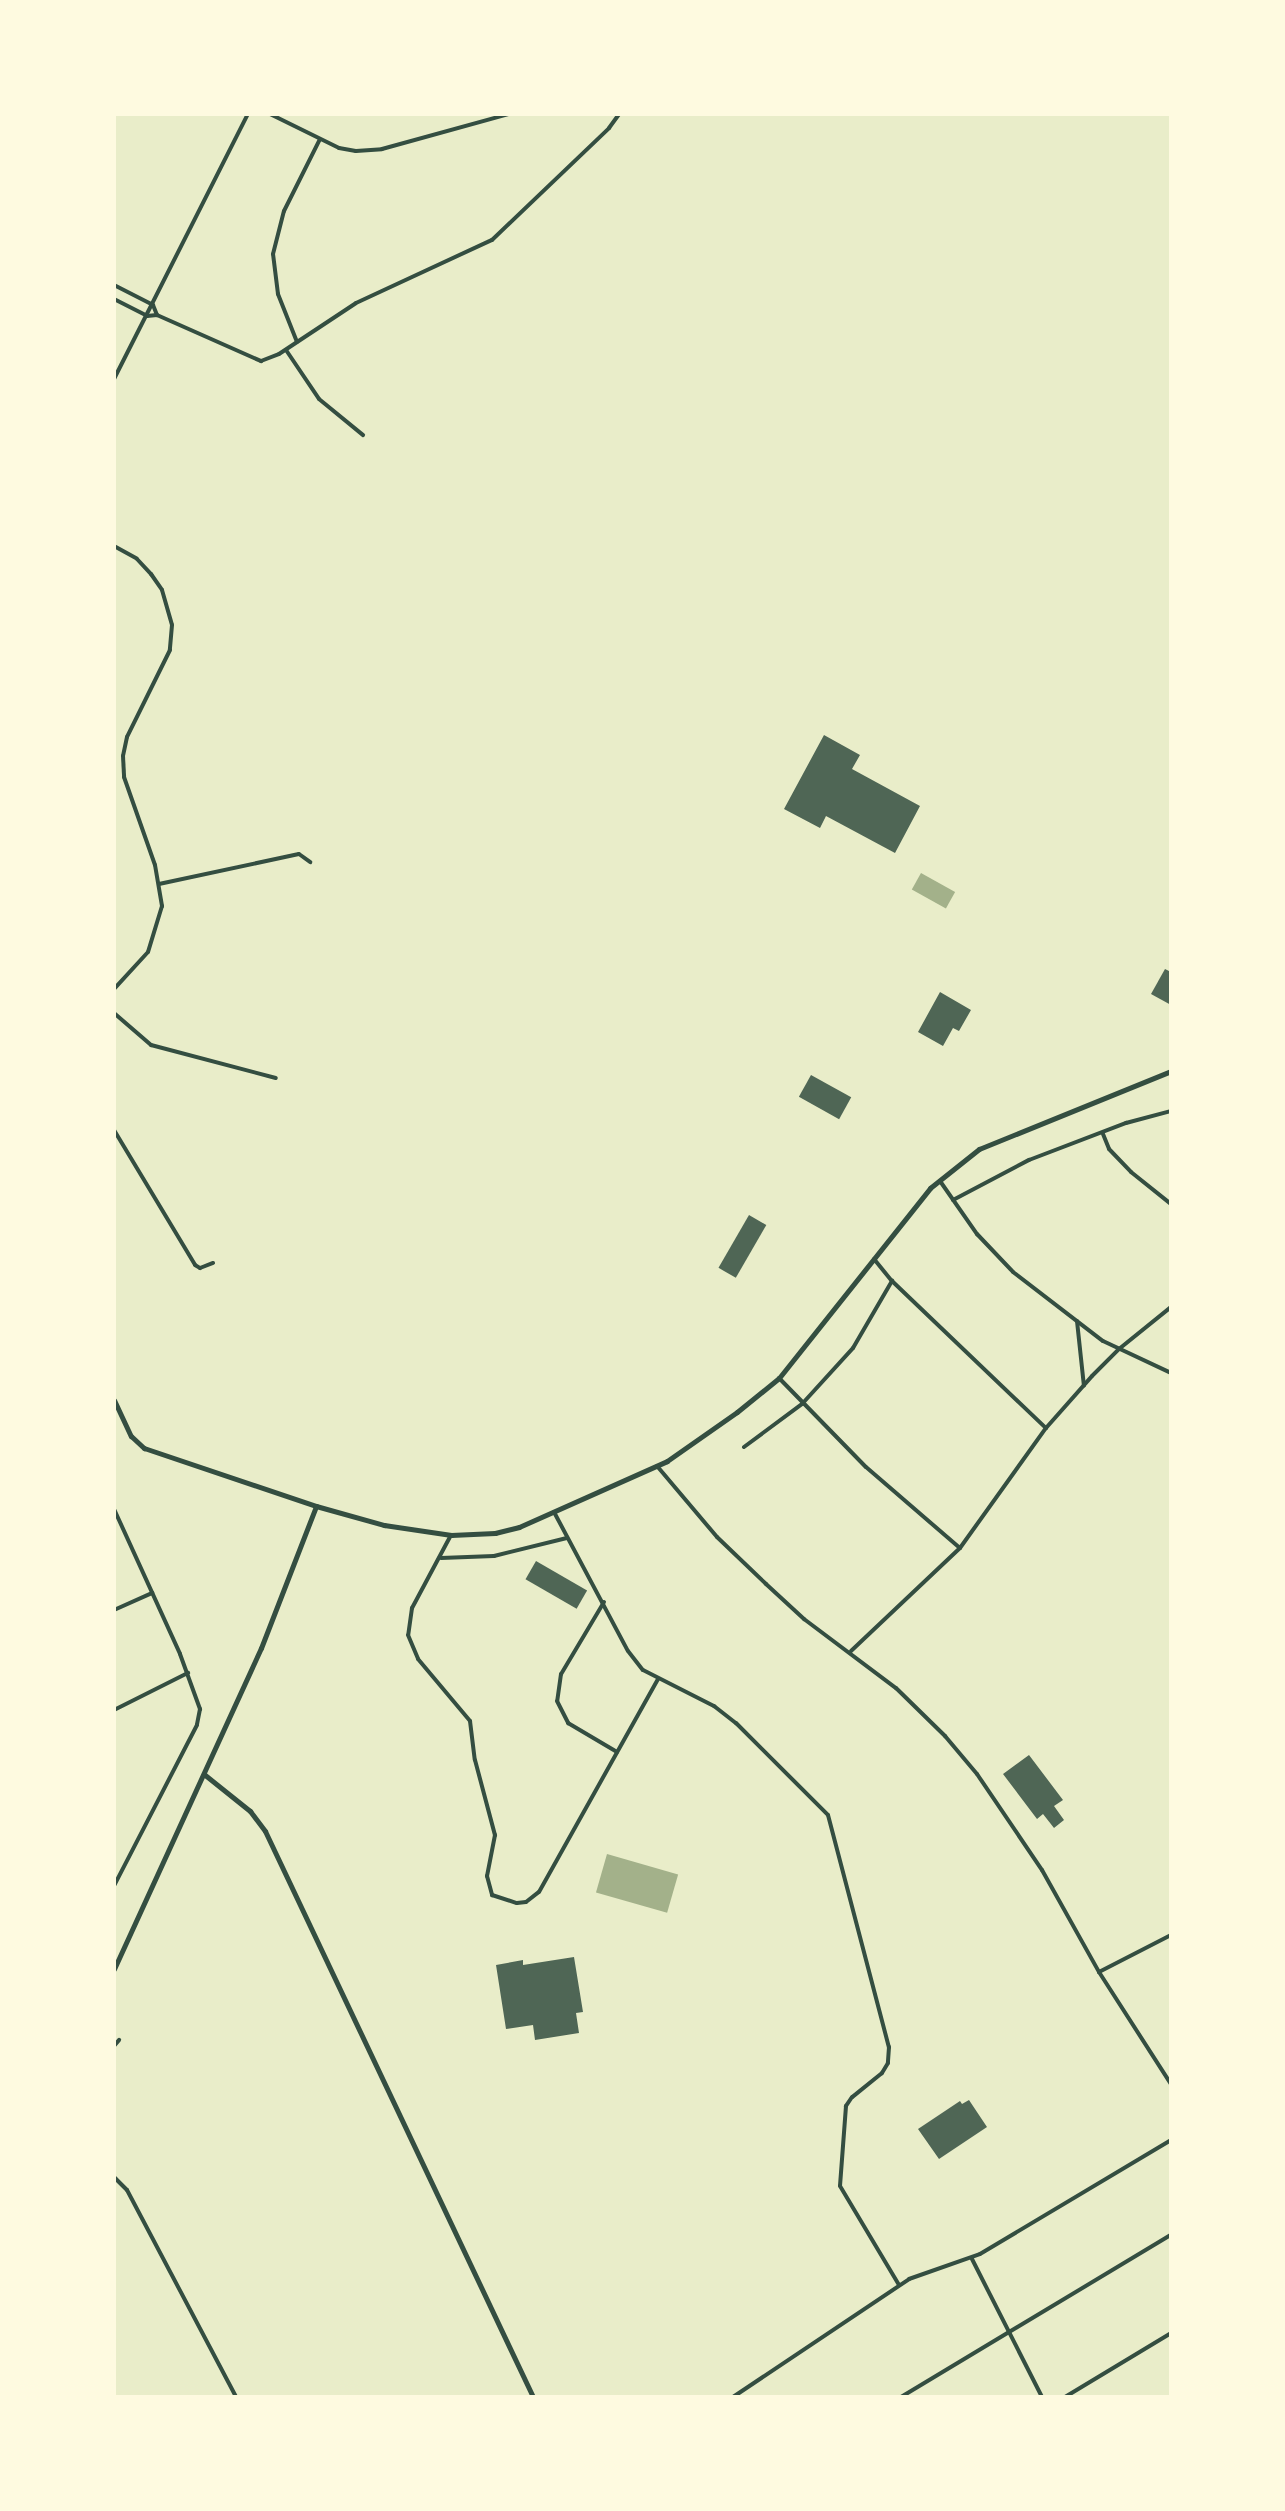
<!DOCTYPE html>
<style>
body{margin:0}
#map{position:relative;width:1285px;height:2511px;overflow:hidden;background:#e9edc9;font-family:Barlow,sans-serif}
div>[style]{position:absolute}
.water>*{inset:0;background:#a3b18a;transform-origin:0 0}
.building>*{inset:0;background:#4f6655;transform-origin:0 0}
.minor>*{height:4px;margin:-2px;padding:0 2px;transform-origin:2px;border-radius:2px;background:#344e41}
.tertiary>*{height:5px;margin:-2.5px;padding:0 2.5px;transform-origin:2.5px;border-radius:2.5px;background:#344e41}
span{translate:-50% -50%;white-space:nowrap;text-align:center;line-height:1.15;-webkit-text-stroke:6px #fefae0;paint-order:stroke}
.frame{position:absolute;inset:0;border:116px solid #fefae0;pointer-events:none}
</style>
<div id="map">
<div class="water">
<i style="left:921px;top:873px;width:39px;height:19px;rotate:29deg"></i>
<i style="left:607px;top:1854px;width:74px;height:40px;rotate:16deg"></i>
</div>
<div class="building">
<i style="clip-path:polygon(824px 735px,860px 755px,852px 769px,920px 806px,895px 853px,826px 816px,820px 828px,784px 809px)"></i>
<i style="clip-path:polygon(1165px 969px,1171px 972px,1171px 1005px,1151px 994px)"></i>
<i style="clip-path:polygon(940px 992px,971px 1010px,959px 1031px,953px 1028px,943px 1046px,918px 1032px)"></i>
<i style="left:811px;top:1075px;width:46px;height:25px;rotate:29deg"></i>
<i style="left:749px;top:1215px;width:20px;height:61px;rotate:30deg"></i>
<i style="left:536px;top:1561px;width:59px;height:21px;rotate:30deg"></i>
<i style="clip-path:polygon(1029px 1755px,1063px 1800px,1054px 1806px,1064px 1820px,1054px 1828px,1043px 1814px,1037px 1819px,1003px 1774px)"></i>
<i style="clip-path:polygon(574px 1957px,583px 2012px,576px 2013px,579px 2033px,535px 2040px,533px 2025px,506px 2029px,496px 1965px,523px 1960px,523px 1965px)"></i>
<i style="clip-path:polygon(969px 2100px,987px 2127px,939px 2159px,918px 2129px,960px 2101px,962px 2104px)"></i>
</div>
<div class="minor">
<i style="left:270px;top:114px;width:77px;rotate:26.2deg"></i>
<i style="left:339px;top:148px;width:17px;rotate:10deg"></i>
<i style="left:356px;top:151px;width:26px;rotate:-4deg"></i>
<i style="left:382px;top:149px;width:132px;rotate:-15.4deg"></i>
<i style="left:114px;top:285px;width:44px;rotate:27.1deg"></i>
<i style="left:153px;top:305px;width:11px;rotate:68deg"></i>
<i style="left:114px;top:299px;width:37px;rotate:27deg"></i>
<i style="left:147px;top:316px;width:10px;rotate:-6deg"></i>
<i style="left:157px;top:315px;width:114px;rotate:23.9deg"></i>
<i style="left:261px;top:361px;width:19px;rotate:-21deg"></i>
<i style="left:279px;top:354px;width:92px;rotate:-33.5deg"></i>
<i style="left:356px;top:303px;width:150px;rotate:-24.9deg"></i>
<i style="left:492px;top:240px;width:162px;rotate:-43.7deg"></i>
<i style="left:609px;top:128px;width:17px;rotate:-54deg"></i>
<i style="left:297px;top:342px;width:52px;rotate:-111.6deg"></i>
<i style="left:278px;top:294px;width:40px;rotate:-97.1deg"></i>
<i style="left:273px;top:254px;width:44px;rotate:-75.7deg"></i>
<i style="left:284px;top:211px;width:80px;rotate:-63.4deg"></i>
<i style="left:286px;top:350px;width:59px;rotate:56deg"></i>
<i style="left:319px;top:399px;width:57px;rotate:39.3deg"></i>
<i style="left:114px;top:379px;width:297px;rotate:-63.2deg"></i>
<i style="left:114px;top:546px;width:26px;rotate:29deg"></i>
<i style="left:137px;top:559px;width:21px;rotate:47deg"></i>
<i style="left:151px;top:574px;width:19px;rotate:55deg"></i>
<i style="left:162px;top:590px;width:36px;rotate:74deg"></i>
<i style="left:172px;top:625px;width:25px;rotate:95deg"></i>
<i style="left:170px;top:650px;width:97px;rotate:116.3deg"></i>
<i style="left:127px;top:737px;width:19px;rotate:102deg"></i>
<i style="left:123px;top:756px;width:21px;rotate:87deg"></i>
<i style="left:124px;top:777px;width:93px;rotate:70.6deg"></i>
<i style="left:155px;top:865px;width:42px;rotate:80.3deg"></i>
<i style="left:162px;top:906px;width:48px;rotate:106.9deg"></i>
<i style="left:148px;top:952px;width:50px;rotate:132.6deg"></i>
<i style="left:159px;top:884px;width:143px;rotate:-12.1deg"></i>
<i style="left:299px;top:854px;width:14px;rotate:36deg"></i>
<i style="left:114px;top:1013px;width:49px;rotate:40.9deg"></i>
<i style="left:151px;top:1045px;width:129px;rotate:14.8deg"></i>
<i style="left:114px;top:1130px;width:157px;rotate:59deg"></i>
<i style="left:195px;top:1265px;width:6px;rotate:31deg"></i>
<i style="left:200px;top:1268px;width:14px;rotate:-21deg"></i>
<i style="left:1103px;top:1134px;width:16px;rotate:68deg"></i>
<i style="left:1109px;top:1149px;width:32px;rotate:46deg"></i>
<i style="left:1131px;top:1172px;width:51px;rotate:38.7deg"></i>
<i style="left:940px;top:1181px;width:65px;rotate:55.1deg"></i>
<i style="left:977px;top:1234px;width:52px;rotate:46.5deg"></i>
<i style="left:1013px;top:1272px;width:113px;rotate:37.5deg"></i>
<i style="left:1103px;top:1341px;width:75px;rotate:25.2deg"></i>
<i style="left:953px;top:1200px;width:86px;rotate:-27.8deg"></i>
<i style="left:1029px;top:1160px;width:104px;rotate:-20.9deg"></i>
<i style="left:1126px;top:1123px;width:47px;rotate:-14.9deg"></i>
<i style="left:874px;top:1259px;width:28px;rotate:51deg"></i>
<i style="left:892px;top:1281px;width:213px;rotate:43.7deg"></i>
<i style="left:1077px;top:1321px;width:65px;rotate:83.9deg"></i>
<i style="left:779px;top:1378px;width:124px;rotate:45.7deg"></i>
<i style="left:866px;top:1467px;width:124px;rotate:40.8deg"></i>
<i style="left:744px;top:1447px;width:72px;rotate:-36.6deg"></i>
<i style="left:802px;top:1404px;width:76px;rotate:-47.7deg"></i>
<i style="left:853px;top:1348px;width:78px;rotate:-59.8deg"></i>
<i style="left:657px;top:1466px;width:93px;rotate:49.8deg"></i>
<i style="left:717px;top:1537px;width:68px;rotate:43.8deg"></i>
<i style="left:766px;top:1584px;width:52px;rotate:42.6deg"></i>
<i style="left:804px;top:1619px;width:115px;rotate:36.9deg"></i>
<i style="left:896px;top:1688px;width:69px;rotate:44.4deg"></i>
<i style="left:945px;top:1736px;width:50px;rotate:49.9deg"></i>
<i style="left:977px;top:1774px;width:116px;rotate:55.9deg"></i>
<i style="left:1042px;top:1870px;width:117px;rotate:60.8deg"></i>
<i style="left:114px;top:1509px;width:159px;rotate:65.5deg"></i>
<i style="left:180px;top:1654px;width:59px;rotate:70deg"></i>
<i style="left:200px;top:1709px;width:16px;rotate:101deg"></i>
<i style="left:197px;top:1725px;width:181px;rotate:117.3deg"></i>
<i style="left:554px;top:1512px;width:157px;rotate:62deg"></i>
<i style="left:628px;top:1651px;width:24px;rotate:52deg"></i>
<i style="left:643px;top:1670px;width:80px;rotate:26.9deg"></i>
<i style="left:714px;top:1706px;width:28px;rotate:38deg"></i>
<i style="left:736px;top:1723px;width:130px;rotate:45deg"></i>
<i style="left:828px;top:1815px;width:240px;rotate:75.3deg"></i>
<i style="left:889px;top:2047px;width:16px;rotate:94deg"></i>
<i style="left:888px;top:2063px;width:12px;rotate:121deg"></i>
<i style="left:882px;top:2073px;width:38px;rotate:141deg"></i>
<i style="left:852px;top:2097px;width:11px;rotate:124deg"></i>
<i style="left:846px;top:2106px;width:80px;rotate:94.3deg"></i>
<i style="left:840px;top:2186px;width:115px;rotate:59.2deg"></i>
<i style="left:451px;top:1535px;width:83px;rotate:118.1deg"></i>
<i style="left:412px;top:1608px;width:27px;rotate:98deg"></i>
<i style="left:408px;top:1635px;width:26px;rotate:67deg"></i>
<i style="left:418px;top:1659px;width:81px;rotate:50deg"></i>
<i style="left:470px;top:1721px;width:39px;rotate:83deg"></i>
<i style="left:475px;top:1760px;width:78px;rotate:75.1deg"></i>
<i style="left:495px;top:1835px;width:42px;rotate:101deg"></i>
<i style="left:487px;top:1876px;width:20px;rotate:75deg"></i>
<i style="left:492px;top:1895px;width:26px;rotate:18deg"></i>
<i style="left:517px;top:1903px;width:9px;rotate:-6deg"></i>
<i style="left:526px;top:1902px;width:16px;rotate:-38deg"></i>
<i style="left:539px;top:1892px;width:244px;rotate:-60.8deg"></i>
<i style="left:441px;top:1558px;width:53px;rotate:-2.2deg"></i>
<i style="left:494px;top:1556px;width:75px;rotate:-13.9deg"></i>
<i style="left:604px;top:1602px;width:84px;rotate:120.8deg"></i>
<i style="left:561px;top:1674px;width:27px;rotate:98deg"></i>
<i style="left:557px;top:1701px;width:25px;rotate:63deg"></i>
<i style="left:568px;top:1723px;width:57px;rotate:30.6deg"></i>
<i style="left:114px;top:1610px;width:42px;rotate:-24.1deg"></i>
<i style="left:851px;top:1651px;width:150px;rotate:-43.4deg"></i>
<i style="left:960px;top:1548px;width:148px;rotate:-54.4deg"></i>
<i style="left:1046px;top:1428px;width:69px;rotate:-48.5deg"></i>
<i style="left:1092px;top:1376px;width:38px;rotate:-45deg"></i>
<i style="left:1119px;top:1349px;width:67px;rotate:-38.9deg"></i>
<i style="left:114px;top:1710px;width:83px;rotate:-26.6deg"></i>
<i style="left:1171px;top:1935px;width:81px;rotate:152.8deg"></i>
<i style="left:1099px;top:1972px;width:133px;rotate:57.3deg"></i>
<i style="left:114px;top:2046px;width:8px;rotate:-50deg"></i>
<i style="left:114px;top:2177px;width:18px;rotate:45deg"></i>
<i style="left:127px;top:2190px;width:234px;rotate:62.2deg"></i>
<i style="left:972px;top:2259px;width:155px;rotate:63.1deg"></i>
<i style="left:733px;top:2397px;width:212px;rotate:-33.8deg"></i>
<i style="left:909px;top:2279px;width:75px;rotate:-19.4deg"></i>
<i style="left:980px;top:2254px;width:222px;rotate:-30.8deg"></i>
<i style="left:901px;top:2397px;width:315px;rotate:-31deg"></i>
<i style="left:1065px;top:2397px;width:124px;rotate:-31.1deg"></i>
</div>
<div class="tertiary">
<i style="left:114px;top:1400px;width:40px;rotate:65deg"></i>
<i style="left:131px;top:1436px;width:18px;rotate:43deg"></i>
<i style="left:144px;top:1448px;width:182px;rotate:18.6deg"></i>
<i style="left:316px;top:1506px;width:71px;rotate:15.6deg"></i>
<i style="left:384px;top:1525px;width:68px;rotate:8.5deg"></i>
<i style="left:451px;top:1535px;width:44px;rotate:-2.6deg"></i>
<i style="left:495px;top:1533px;width:25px;rotate:-14deg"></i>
<i style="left:519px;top:1527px;width:162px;rotate:-24deg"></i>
<i style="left:667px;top:1461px;width:85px;rotate:-35deg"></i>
<i style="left:737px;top:1412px;width:54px;rotate:-39deg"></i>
<i style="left:779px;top:1378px;width:243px;rotate:-51.5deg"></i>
<i style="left:930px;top:1188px;width:63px;rotate:-38.5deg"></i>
<i style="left:979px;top:1149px;width:207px;rotate:-22.1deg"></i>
<i style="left:205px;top:1775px;width:58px;rotate:38.7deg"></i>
<i style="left:250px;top:1811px;width:25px;rotate:53deg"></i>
<i style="left:265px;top:1831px;width:626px;rotate:64.66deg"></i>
<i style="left:114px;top:1969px;width:353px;rotate:-65.4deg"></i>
<i style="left:261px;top:1648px;width:152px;rotate:-68.8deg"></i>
</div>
<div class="frame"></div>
</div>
